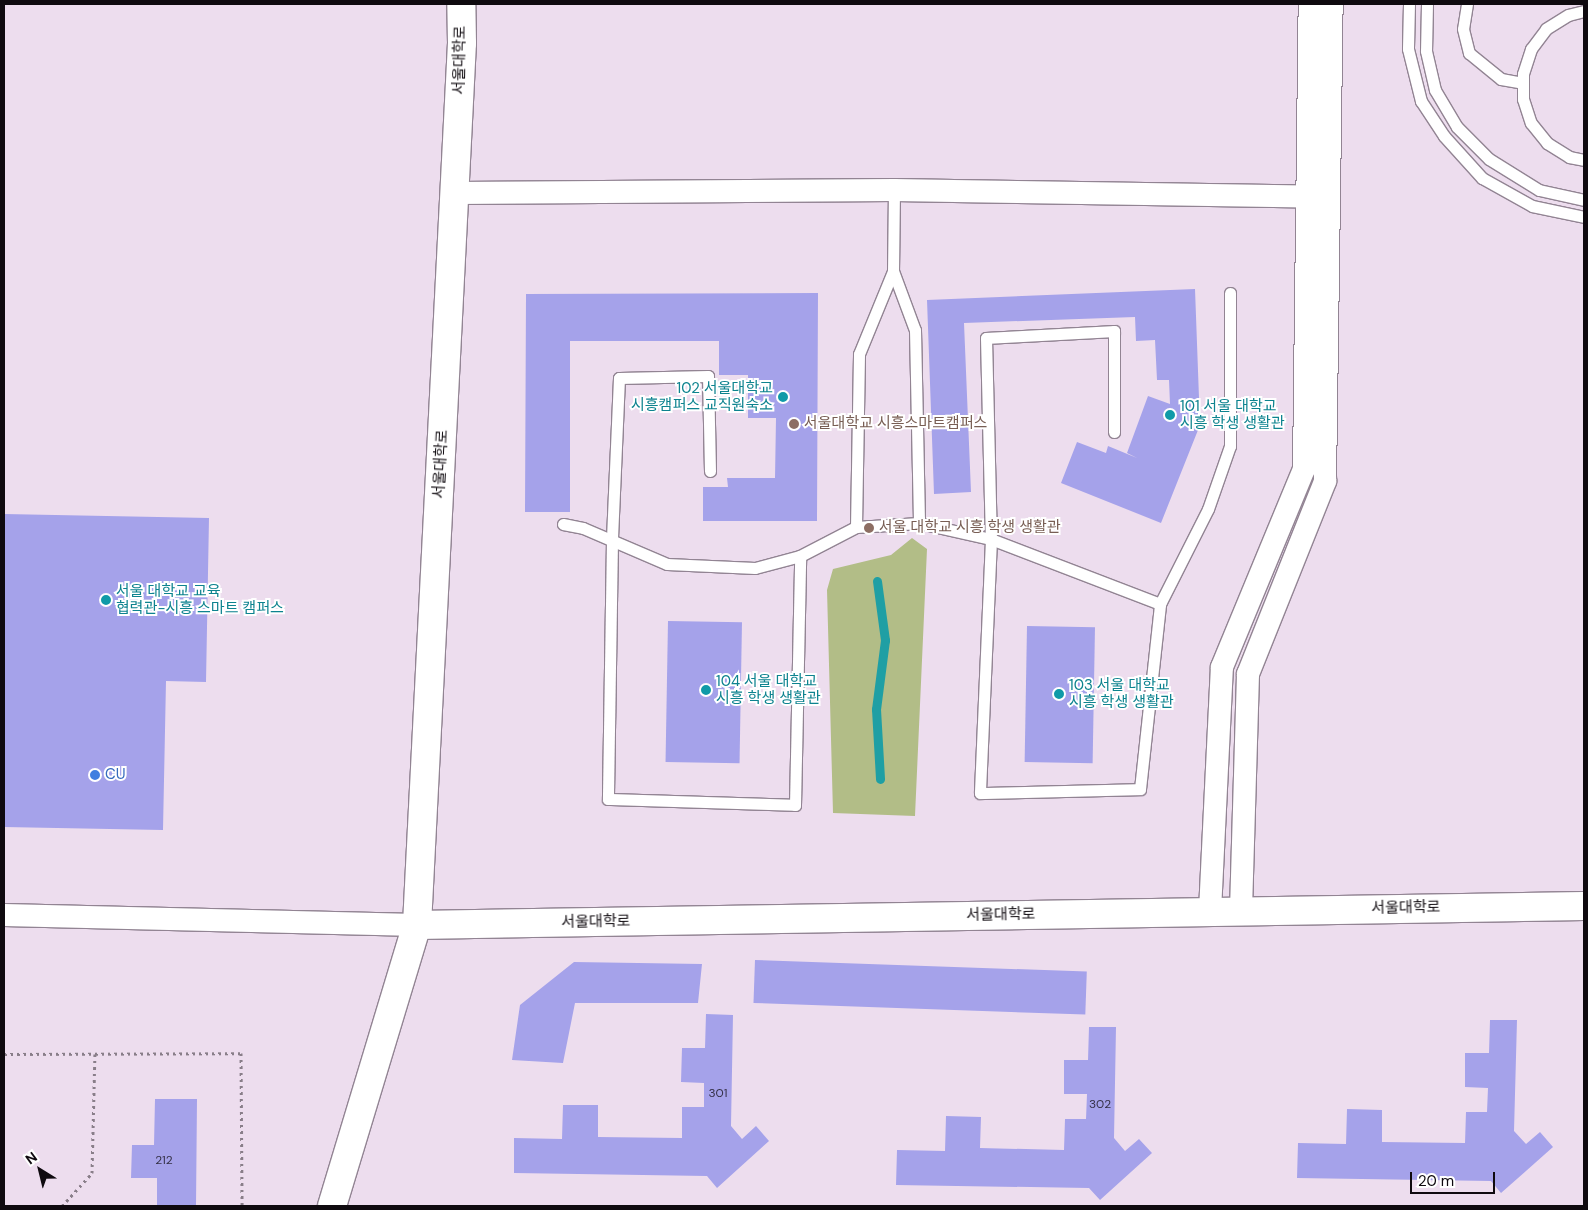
<!DOCTYPE html>
<meta charset="utf-8">
<style>
body{margin:0}
#map{position:relative;width:1588px;height:1210px;overflow:hidden;background:#edddee;font-family:"DM Sans","Noto Sans KR",sans-serif}
div>[style]{position:absolute}
.green>*{inset:0;background:#b2bd87}
.stream>*{height:9px;margin:-4.5px;padding:0 4.5px;transform-origin:4.5px;border-radius:4.5px;background:#1f9fa4}
.building>*{inset:0;background:#a5a2ea;transform-origin:0 0}
.path>*{height:3px;margin-top:-1.5px;transform-origin:0;background:repeating-linear-gradient(90deg,#897e89 0 2.5px,transparent 0 6.5px)}
.roads{filter:drop-shadow(1px 0 #928493) drop-shadow(-1px 0 #928493) drop-shadow(0 1px #928493) drop-shadow(0 -1px #928493)}
.service>*{height:11px;margin:-5.5px;padding:0 5.5px;transform-origin:5.5px;border-radius:5.5px;background:#fff}
.minor>*{height:22px;margin:-11px;padding:0 11px;transform-origin:11px;border-radius:11px;background:#fff}
.tertiary>*{height:28px;margin:-14px;padding:0 14px;transform-origin:14px;border-radius:14px;background:#fff}
.dots>*{width:14px;height:14px;translate:-50% -50%;box-sizing:border-box;border:2px solid #fff;border-radius:50%}
span{translate:-50% -50%;white-space:nowrap;text-align:center;line-height:1.15;-webkit-text-stroke:4px #fff;paint-order:stroke}
.number-label{font-size:12px;color:#343046}
.number-label span{-webkit-text-stroke-width:0}
.street-label{font-size:15px;color:#0f0a0f}
.culture-label{font-size:15px;color:#0d838f}
.right{translate:-100% -50%;text-align:right}
.left{translate:0 -50%;text-align:left}
.education-label{font-size:15px;color:#785e54}
.shop-label{font-size:15px;color:#366cbe}
.frame{position:absolute;inset:0;border:5px solid #0f0a0f;pointer-events:none}
.north{position:absolute;left:15px;top:1145px;width:50px;height:50px;-webkit-text-stroke:4px #fff;paint-order:stroke;rotate:324deg;font-size:14px;font-weight:700;line-height:20px;text-align:center;color:#0f0a0f}
.north::after{content:'';display:block;margin:auto;width:18px;height:22px;background:#0f0a0f;clip-path:polygon(50% 0,100% 100%,50% 72%,0 100%)}
.scale{position:absolute;left:1410px;top:1172px;width:85px;height:22px;box-sizing:border-box;border:2px solid #0f0a0f;border-top:0;padding-left:6px;font-size:15px;line-height:18px;white-space:nowrap;color:#0f0a0f;-webkit-text-stroke:4px #fff;paint-order:stroke}
</style>
<div id="map">
<div class="green">
<i style="clip-path:polygon(912px 538px,927px 549px,915px 816px,833px 813px,827px 590px,833px 569px,891px 555px)"></i>
</div>
<div class="stream">
<i style="left:877px;top:581px;width:60px;rotate:82.3deg"></i>
<i style="left:885px;top:640px;width:70px;rotate:97.4deg"></i>
<i style="left:876px;top:709px;width:70px;rotate:86.7deg"></i>
</div>
<div class="building">
<i style="clip-path:polygon(1195px 289px,1200px 425px,1161px 523px,1061px 483px,1077px 442px,1106px 453px,1108px 446px,1137px 458px,1127px 453px,1148px 396px,1170px 404px,1169px 380px,1157px 380px,1155px 340px,1136px 341px,1135px 317px,964px 323px,971px 492px,934px 494px,927px 300px)"></i>
<i style="clip-path:polygon(818px 293px,817px 521px,703px 521px,703px 487px,728px 487px,727px 478px,775px 478px,776px 418px,748px 418px,748px 375px,719px 375px,719px 341px,570px 341px,570px 512px,525px 512px,526px 294px)"></i>
<i style="clip-path:polygon(4px 514px,209px 518px,206px 682px,166px 681px,163px 830px,4px 827px)"></i>
<i style="left:668px;top:621px;width:74px;height:141px;rotate:1deg"></i>
<i style="left:1027px;top:626px;width:68px;height:136px;rotate:1deg"></i>
<i style="left:755px;top:960px;width:332px;height:43px;rotate:2deg"></i>
<i style="clip-path:polygon(574px 962px,702px 964px,698px 1003px,575px 1003px,563px 1063px,512px 1060px,520px 1005px)"></i>
<i style="clip-path:polygon(706px 1014px,733px 1015px,731px 1126px,742px 1139px,756px 1126px,769px 1141px,717px 1188px,707px 1176px,514px 1173px,514px 1138px,562px 1139px,563px 1105px,598px 1105px,598px 1137px,682px 1138px,682px 1107px,704px 1107px,704px 1083px,681px 1082px,682px 1048px,705px 1048px)"></i>
<i style="clip-path:polygon(1490px 1020px,1517px 1020px,1514px 1131px,1526px 1144px,1540px 1132px,1553px 1147px,1501px 1193px,1491px 1181px,1297px 1178px,1298px 1143px,1346px 1144px,1347px 1109px,1382px 1110px,1382px 1142px,1465px 1143px,1466px 1112px,1487px 1112px,1488px 1088px,1465px 1087px,1465px 1053px,1489px 1053px)"></i>
<i style="clip-path:polygon(1089px 1027px,1116px 1027px,1114px 1138px,1125px 1151px,1139px 1139px,1152px 1153px,1100px 1200px,1089px 1188px,896px 1185px,897px 1150px,945px 1151px,946px 1116px,981px 1117px,980px 1148px,1064px 1150px,1065px 1119px,1086px 1119px,1087px 1094px,1064px 1094px,1064px 1060px,1088px 1060px)"></i>
<i style="clip-path:polygon(155px 1099px,197px 1099px,196px 1206px,157px 1206px,157px 1178px,131px 1178px,132px 1145px,154px 1145px)"></i>
</div>
<div class="path">
<i style="left:4px;top:1054px;width:237px;rotate:-0.2deg"></i>
<i style="left:241px;top:1053px;width:153px;rotate:89.6deg"></i>
<i style="left:62px;top:1206px;width:45px;rotate:-47.7deg"></i>
<i style="left:92px;top:1173px;width:119px;rotate:-88.6deg"></i>
</div>
<div class="roads">
<div class="service">
<i style="left:1409px;top:4px;width:45px;rotate:91.3deg"></i>
<i style="left:1408px;top:49px;width:54px;rotate:76deg"></i>
<i style="left:1421px;top:101px;width:42px;rotate:56.7deg"></i>
<i style="left:1444px;top:136px;width:57px;rotate:47.9deg"></i>
<i style="left:1482px;top:178px;width:57px;rotate:29.2deg"></i>
<i style="left:1532px;top:206px;width:53px;rotate:11.9deg"></i>
<i style="left:1427px;top:4px;width:47px;rotate:91.2deg"></i>
<i style="left:1426px;top:51px;width:40px;rotate:77deg"></i>
<i style="left:1435px;top:90px;width:43px;rotate:59.3deg"></i>
<i style="left:1457px;top:127px;width:45px;rotate:45deg"></i>
<i style="left:1489px;top:159px;width:59px;rotate:31.8deg"></i>
<i style="left:1539px;top:190px;width:46px;rotate:12.5deg"></i>
<i style="left:1467px;top:4px;width:25px;rotate:99deg"></i>
<i style="left:1463px;top:29px;width:25px;rotate:76deg"></i>
<i style="left:1469px;top:53px;width:41px;rotate:39.1deg"></i>
<i style="left:1501px;top:79px;width:22px;rotate:10deg"></i>
<i style="left:1584px;top:11px;width:16px;rotate:166deg"></i>
<i style="left:1568px;top:15px;width:26px;rotate:148deg"></i>
<i style="left:1546px;top:29px;width:25px;rotate:127deg"></i>
<i style="left:1531px;top:49px;width:26px;rotate:108deg"></i>
<i style="left:1523px;top:74px;width:25px;rotate:90deg"></i>
<i style="left:1523px;top:99px;width:25px;rotate:72deg"></i>
<i style="left:1531px;top:123px;width:26px;rotate:51deg"></i>
<i style="left:1547px;top:143px;width:26px;rotate:32deg"></i>
<i style="left:1569px;top:157px;width:15px;rotate:11deg"></i>
<i style="left:894px;top:190px;width:81px;rotate:90.7deg"></i>
<i style="left:893px;top:271px;width:63px;rotate:69.6deg"></i>
<i style="left:915px;top:330px;width:193px;rotate:88.8deg"></i>
<i style="left:1114px;top:432px;width:101px;rotate:-90deg"></i>
<i style="left:1114px;top:331px;width:128px;rotate:176.9deg"></i>
<i style="left:986px;top:338px;width:201px;rotate:88.6deg"></i>
<i style="left:991px;top:539px;width:254px;rotate:92.5deg"></i>
<i style="left:980px;top:793px;width:160px;rotate:-1.4deg"></i>
<i style="left:1140px;top:789px;width:186px;rotate:-83.8deg"></i>
<i style="left:1160px;top:604px;width:106px;rotate:-63.2deg"></i>
<i style="left:1208px;top:509px;width:67px;rotate:-70.8deg"></i>
<i style="left:1230px;top:446px;width:153px;rotate:-90deg"></i>
<i style="left:710px;top:471px;width:95px;rotate:-91.2deg"></i>
<i style="left:708px;top:376px;width:89px;rotate:178.7deg"></i>
<i style="left:619px;top:378px;width:162px;rotate:92.5deg"></i>
<i style="left:612px;top:540px;width:259px;rotate:90.9deg"></i>
<i style="left:608px;top:799px;width:187px;rotate:1.8deg"></i>
<i style="left:795px;top:805px;width:249px;rotate:-88.8deg"></i>
<i style="left:563px;top:524px;width:20px;rotate:11deg"></i>
<i style="left:583px;top:528px;width:91px;rotate:23.2deg"></i>
<i style="left:667px;top:564px;width:88px;rotate:2.6deg"></i>
<i style="left:755px;top:568px;width:47px;rotate:-14.9deg"></i>
<i style="left:800px;top:556px;width:63px;rotate:-27.4deg"></i>
<i style="left:856px;top:527px;width:63px;rotate:-3.6deg"></i>
<i style="left:919px;top:523px;width:74px;rotate:12.5deg"></i>
<i style="left:991px;top:539px;width:181px;rotate:21deg"></i>
<i style="left:856px;top:527px;width:173px;rotate:-89deg"></i>
<i style="left:859px;top:354px;width:90px;rotate:-67.7deg"></i>
</div>
<div class="minor">
<i style="left:455px;top:193px;width:439px;rotate:-0.4deg"></i>
<i style="left:894px;top:190px;width:427px;rotate:0.9deg"></i>
<i style="left:1241px;top:910px;width:236px;rotate:-88.3deg"></i>
<i style="left:1248px;top:674px;width:208px;rotate:-68.2deg"></i>
<i style="left:1325px;top:481px;width:477px;rotate:-89.2deg"></i>
<i style="left:1210px;top:911px;width:244px;rotate:-87.2deg"></i>
<i style="left:1222px;top:667px;width:214px;rotate:-67.5deg"></i>
<i style="left:1304px;top:469px;width:465px;rotate:-89.3deg"></i>
<i style="left:4px;top:915px;width:413px;rotate:1.4deg"></i>
</div>
<div class="tertiary">
<i style="left:417px;top:925px;width:1167px;rotate:-0.93deg"></i>
<i style="left:332px;top:1206px;width:294px;rotate:-73.2deg"></i>
<i style="left:417px;top:925px;width:883px;rotate:-87.08deg"></i>
<i style="left:462px;top:43px;width:39px;rotate:-91deg"></i>
</div>
</div>
<div class="dots">
<i style="left:783px;top:397px;background:#0f9aa8"></i>
<i style="left:1170px;top:415px;background:#0f9aa8"></i>
<i style="left:794px;top:424px;background:#8d6e63"></i>
<i style="left:869px;top:528px;background:#8d6e63"></i>
<i style="left:106px;top:600px;background:#0f9aa8"></i>
<i style="left:706px;top:690px;background:#0f9aa8"></i>
<i style="left:1059px;top:694px;background:#0f9aa8"></i>
<i style="left:95px;top:775px;background:#3f7fe0"></i>
</div>
<div class="number-label">
<span style="left:718px;top:1094px">301</span>
<span style="left:1100px;top:1105px">302</span>
<span style="left:164px;top:1161px">212</span>
</div>
<div class="street-label">
<span style="left:460px;top:60px;rotate:-89deg">서울대학로</span>
<span style="left:441px;top:464px;rotate:-87deg">서울대학로</span>
<span style="left:1406px;top:908px;rotate:-1deg">서울대학로</span>
<span style="left:1001px;top:915px;rotate:-1deg">서울대학로</span>
<span style="left:596px;top:922px;rotate:-1deg">서울대학로</span>
</div>
<div class="culture-label">
<span class="right" style="left:773px;top:397px">102 서울대학교<br>시흥캠퍼스 교직원숙소</span>
<span class="left" style="left:1180px;top:415px">101 서울 대학교<br>시흥 학생 생활관</span>
<span class="left" style="left:116px;top:600px">서울 대학교 교육<br>협력관-시흥 스마트 캠퍼스</span>
<span class="left" style="left:716px;top:690px">104 서울 대학교<br>시흥 학생 생활관</span>
<span class="left" style="left:1069px;top:694px">103 서울 대학교<br>시흥 학생 생활관</span>
</div>
<div class="education-label">
<span class="left" style="left:804px;top:424px">서울대학교 시흥스마트캠퍼스</span>
<span class="left" style="left:879px;top:528px">서울 대학교 시흥 학생 생활관</span>
</div>
<div class="shop-label">
<span class="left" style="left:105px;top:775px">CU</span>
</div>
<div class="frame"></div>
<div class="north">N</div>
<div class="scale">20 m</div>
</div>
